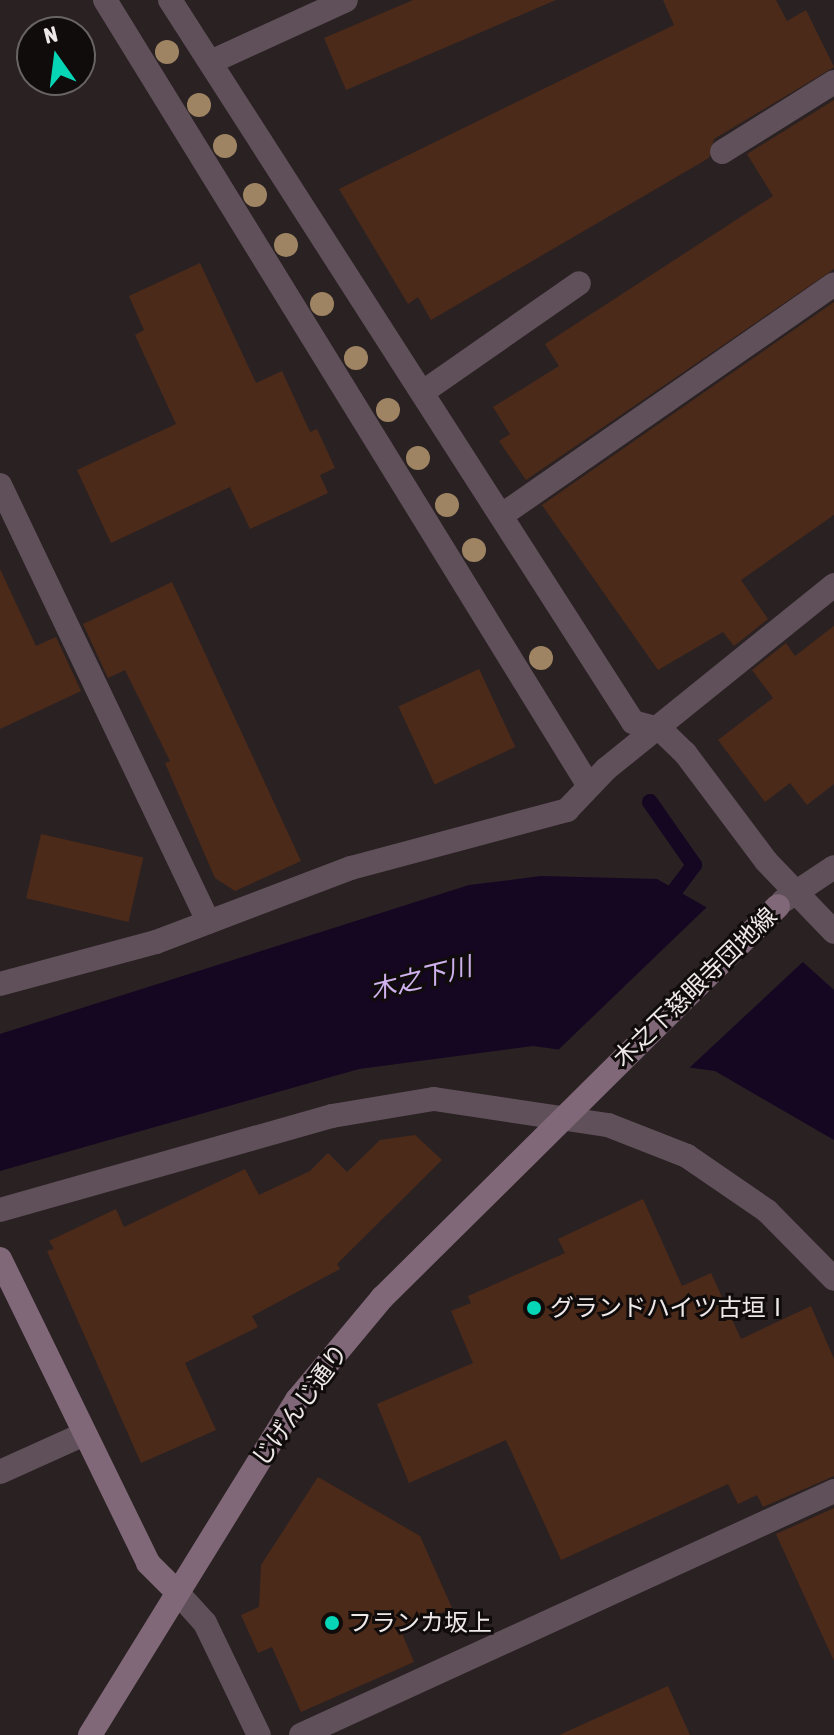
<!DOCTYPE html>
<meta charset="utf-8">
<style>
body{margin:0}
#map{position:relative;width:834px;height:1735px;overflow:hidden;background:#2a2122;font-family:"Asap Condensed","Noto Sans JP",sans-serif}
div>[style]{position:absolute}
.water>*{inset:0;background:#150622}
.pier>*{inset:0;background:#2a2122}
.stream>*{height:16px;margin:-8px;padding:0 8px;transform-origin:8px;border-radius:8px;background:#150622}
.building>*{inset:0;background:#4c2a1a;transform-origin:0 0}
.lane>*{height:24px;margin:-12px;padding:0 12px;transform-origin:12px;border-radius:12px;background:#60505a}
.street>*{height:24px;margin:-12px;padding:0 12px;transform-origin:12px;border-radius:12px;background:#60505a}
.secondary>*{height:24px;margin:-12px;padding:0 12px;transform-origin:12px;border-radius:12px;background:#816879}
.trees>*{width:24px;height:24px;margin:-12px;border-radius:50%;background:#9e8463}
.dots>*{width:22px;height:22px;translate:-50% -50%;box-sizing:border-box;border:4px solid #100c0c;border-radius:50%}
span{translate:-50% -50%;white-space:nowrap;text-align:center;line-height:1.15;-webkit-text-stroke:6px #100c0c;paint-order:stroke}
.street-label{font-size:24px;color:#eee8e8}
.poi-label{font-size:24px;color:#eee8e8}
.left{translate:0 -50%;text-align:left}
.water-label{font-size:26px;color:#ceb1ed;font-style:italic}
.north{position:absolute;left:16px;top:16px;width:80px;height:80px;box-sizing:border-box;background:#100c0c;border:2px solid #696464;border-radius:50%;rotate:346deg;font-size:22px;font-weight:700;line-height:32px;text-align:center;color:#eee8e8}
.north::after{content:'';display:block;margin:auto;width:28px;height:36px;background:#06d5b6;clip-path:polygon(50% 0,100% 100%,50% 72%,0 100%)}
</style>
<div id="map">
<div class="water">
<i style="clip-path:polygon(541px 876px,657px 879px,804px 963px,834px 990px,834px 1140px,715px 1071px,533px 1046px,359px 1069px,0 1171px,0 1034px,469px 885px)"></i>
</div>
<div class="pier">
<i style="clip-path:polygon(710px 904px,806px 959px,686px 1071px,555px 1053px)"></i>
</div>
<div class="stream">
<i style="left:650px;top:802px;width:77px;rotate:55.1deg"></i>
<i style="left:694px;top:865px;width:50px;rotate:126.9deg"></i>
</div>
<div class="building">
<i style="clip-path:polygon(413px 0,556px 0,346px 90px,324px 38px)"></i>
<i style="clip-path:polygon(663px 0,776px 0,787px 21px,806px 10px,834px 67px,714px 139px,709px 158px,431px 320px,418px 297px,408px 304px,339px 189px,674px 25px)"></i>
<i style="clip-path:polygon(834px 100px,834px 269px,526px 480px,499px 441px,510px 434px,493px 407px,559px 366px,545px 344px,773px 196px,747px 154px)"></i>
<i style="clip-path:polygon(200px 263px,256px 383px,282px 371px,310px 432px,317px 429px,335px 468px,320px 475px,328px 493px,250px 529px,230px 487px,111px 543px,77px 470px,176px 424px,135px 335px,144px 330px,129px 296px)"></i>
<i style="clip-path:polygon(834px 302px,834px 515px,741px 580px,768px 619px,734px 646px,723px 632px,658px 670px,542px 505px)"></i>
<i style="clip-path:polygon(0 569px,36px 646px,56px 637px,81px 691px,0 729px)"></i>
<i style="clip-path:polygon(172px 582px,301px 861px,235px 891px,215px 878px,165px 763px,170px 761px,125px 670px,108px 678px,83px 624px)"></i>
<i style="clip-path:polygon(834px 626px,834px 784px,807px 805px,790px 783px,765px 802px,718px 740px,773px 698px,752px 670px,786px 643px,795px 656px)"></i>
<i style="left:479px;top:669px;width:86px;height:89px;rotate:65deg"></i>
<i style="left:41px;top:834px;width:105px;height:66px;rotate:13deg"></i>
<i style="clip-path:polygon(415px 1135px,442px 1160px,337px 1264px,340px 1269px,252px 1316px,258px 1327px,185px 1363px,216px 1430px,141px 1463px,47px 1251px,54px 1249px,49px 1241px,116px 1209px,124px 1227px,245px 1169px,259px 1195px,310px 1171px,328px 1153px,347px 1172px,380px 1140px)"></i>
<i style="clip-path:polygon(643px 1199px,682px 1286px,711px 1273px,741px 1339px,811px 1306px,834px 1359px,834px 1476px,763px 1507px,757px 1495px,738px 1504px,728px 1484px,561px 1560px,506px 1440px,409px 1483px,377px 1404px,473px 1363px,451px 1311px,471px 1303px,468px 1296px,565px 1253px,558px 1239px)"></i>
<i style="clip-path:polygon(318px 1477px,420px 1536px,452px 1608px,401px 1631px,414px 1662px,301px 1712px,272px 1647px,258px 1653px,241px 1615px,259px 1607px,261px 1565px)"></i>
<i style="clip-path:polygon(834px 1508px,834px 1661px,776px 1534px)"></i>
<i style="clip-path:polygon(668px 1686px,690px 1735px,559px 1735px)"></i>
</div>
<div class="lane">
<i style="left:502px;top:515px;width:404px;rotate:-34.8deg"></i>
</div>
<div class="street">
<i style="left:105px;top:0;width:923px;rotate:58.38deg"></i>
<i style="left:170px;top:0;width:858px;rotate:57.33deg"></i>
<i style="left:633px;top:722px;width:28px;rotate:15deg"></i>
<i style="left:660px;top:729px;width:35px;rotate:44deg"></i>
<i style="left:685px;top:753px;width:135px;rotate:53.1deg"></i>
<i style="left:766px;top:861px;width:98px;rotate:46.2deg"></i>
<i style="left:213px;top:61px;width:146px;rotate:-24.6deg"></i>
<i style="left:722px;top:152px;width:132px;rotate:-32deg"></i>
<i style="left:423px;top:392px;width:190px;rotate:-34.9deg"></i>
<i style="left:0;top:485px;width:484px;rotate:64.5deg"></i>
<i style="left:783px;top:901px;width:61px;rotate:-33.7deg"></i>
<i style="left:0;top:984px;width:162px;rotate:-15.1deg"></i>
<i style="left:156px;top:942px;width:209px;rotate:-20.8deg"></i>
<i style="left:351px;top:868px;width:224px;rotate:-15deg"></i>
<i style="left:567px;top:810px;width:57px;rotate:-46.4deg"></i>
<i style="left:606px;top:769px;width:293px;rotate:-38.9deg"></i>
<i style="left:0;top:1210px;width:345px;rotate:-15.8deg"></i>
<i style="left:332px;top:1116px;width:103px;rotate:-9.5deg"></i>
<i style="left:434px;top:1099px;width:176px;rotate:8.5deg"></i>
<i style="left:608px;top:1125px;width:85px;rotate:21.4deg"></i>
<i style="left:687px;top:1156px;width:97px;rotate:34.5deg"></i>
<i style="left:767px;top:1211px;width:95px;rotate:45.4deg"></i>
<i style="left:0;top:1472px;width:90px;rotate:-24.3deg"></i>
<i style="left:176px;top:1591px;width:43px;rotate:47.8deg"></i>
<i style="left:205px;top:1623px;width:124px;rotate:64.3deg"></i>
<i style="left:301px;top:1735px;width:586px;rotate:-24.6deg"></i>
</div>
<div class="secondary">
<i style="left:0;top:1259px;width:338px;rotate:64deg"></i>
<i style="left:148px;top:1563px;width:40px;rotate:45deg"></i>
<i style="left:90px;top:1735px;width:394px;rotate:-58.3deg"></i>
<i style="left:297px;top:1400px;width:133px;rotate:-50.2deg"></i>
<i style="left:382px;top:1298px;width:557px;rotate:-44.71deg"></i>
</div>
<div class="trees">
<i style="left:167px;top:52px"></i>
<i style="left:199px;top:105px"></i>
<i style="left:225px;top:146px"></i>
<i style="left:255px;top:195px"></i>
<i style="left:286px;top:245px"></i>
<i style="left:322px;top:304px"></i>
<i style="left:356px;top:358px"></i>
<i style="left:388px;top:410px"></i>
<i style="left:418px;top:458px"></i>
<i style="left:447px;top:505px"></i>
<i style="left:474px;top:550px"></i>
<i style="left:541px;top:658px"></i>
</div>
<div class="dots">
<i style="left:534px;top:1308px;background:#06d5b6"></i>
<i style="left:332px;top:1623px;background:#06d5b6"></i>
</div>
<div class="street-label">
<span style="left:695px;top:987px;rotate:-44deg">木之下慈眼寺団地線</span>
<span style="left:300px;top:1405px;rotate:-54deg">じげんじ通り</span>
</div>
<div class="poi-label">
<span class="left" style="left:550px;top:1308px">グランドハイツ古垣Ⅰ</span>
<span class="left" style="left:348px;top:1623px">フランカ坂上</span>
</div>
<div class="water-label">
<span style="left:421px;top:979px;rotate:-14deg">木之下川</span>
</div>
<div class="north">N</div>
</div>
